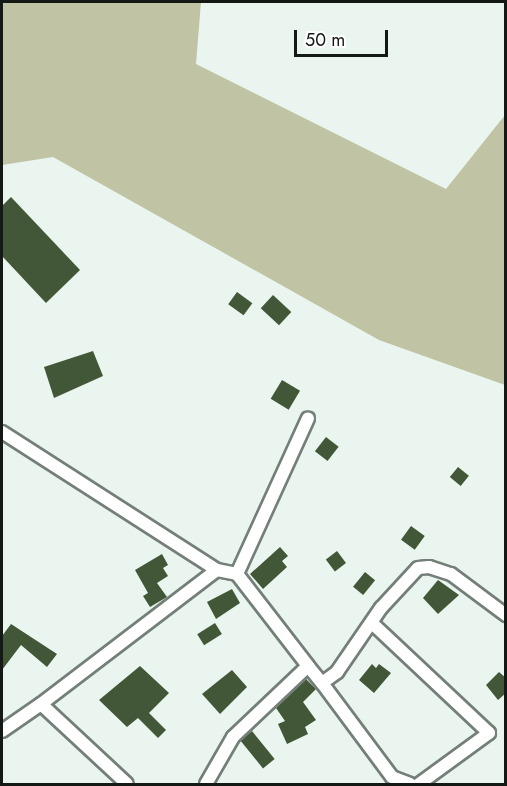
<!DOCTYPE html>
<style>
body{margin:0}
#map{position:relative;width:507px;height:786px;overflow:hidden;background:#e9f5ee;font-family:Jost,sans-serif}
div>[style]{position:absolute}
.green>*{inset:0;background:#c1c4a4}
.building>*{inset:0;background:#425738;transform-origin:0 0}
.roads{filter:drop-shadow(2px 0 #747f78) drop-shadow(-2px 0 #747f78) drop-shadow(0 2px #747f78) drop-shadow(0 -2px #747f78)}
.street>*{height:12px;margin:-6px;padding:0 6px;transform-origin:6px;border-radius:6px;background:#fff}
span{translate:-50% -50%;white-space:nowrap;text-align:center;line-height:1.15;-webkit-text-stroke:6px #fff;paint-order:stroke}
.frame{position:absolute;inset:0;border:3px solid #141916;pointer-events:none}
.scale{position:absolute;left:294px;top:30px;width:94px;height:27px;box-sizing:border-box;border:3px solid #141916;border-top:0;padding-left:8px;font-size:18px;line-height:21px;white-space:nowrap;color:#141916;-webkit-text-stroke:4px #fff;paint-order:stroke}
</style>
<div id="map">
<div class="green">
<i style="clip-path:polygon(2px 2px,201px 2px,196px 64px,446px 189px,505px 115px,505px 385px,379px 340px,53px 157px,2px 165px)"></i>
</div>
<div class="building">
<i style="clip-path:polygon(11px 197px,80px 270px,46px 303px,2px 256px,2px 206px)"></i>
<i style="left:237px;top:292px;width:19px;height:15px;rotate:36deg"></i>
<i style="left:273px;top:295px;width:25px;height:18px;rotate:43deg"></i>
<i style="clip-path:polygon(93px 351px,103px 376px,54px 398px,44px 367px)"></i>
<i style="left:282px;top:380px;width:21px;height:22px;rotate:31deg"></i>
<i style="left:326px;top:437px;width:16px;height:18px;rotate:38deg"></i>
<i style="left:458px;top:467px;width:14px;height:13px;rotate:39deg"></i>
<i style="left:411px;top:526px;width:17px;height:17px;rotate:36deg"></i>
<i style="clip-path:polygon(280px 547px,288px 556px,282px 561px,287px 567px,263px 589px,250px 574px)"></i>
<i style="left:337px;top:551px;width:15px;height:14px;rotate:53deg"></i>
<i style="clip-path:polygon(162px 554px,168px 565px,163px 568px,168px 576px,157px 583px,167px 597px,150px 607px,143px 596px,148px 593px,135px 570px)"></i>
<i style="left:365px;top:572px;width:13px;height:19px;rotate:39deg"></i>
<i style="clip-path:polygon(438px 580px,459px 595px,438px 614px,423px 598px)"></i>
<i style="clip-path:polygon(232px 589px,240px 603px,216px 619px,207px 602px)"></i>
<i style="left:215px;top:623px;width:13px;height:21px;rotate:58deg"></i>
<i style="clip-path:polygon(11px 624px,57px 654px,47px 667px,21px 645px,2px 670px,2px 636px)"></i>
<i style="clip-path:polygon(372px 664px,376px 668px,379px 664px,391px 673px,374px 693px,359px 680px)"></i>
<i style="clip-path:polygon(140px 666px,169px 693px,149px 713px,166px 730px,158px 738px,138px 718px,127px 727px,99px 700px)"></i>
<i style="clip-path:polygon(232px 670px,247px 687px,220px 714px,202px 694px)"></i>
<i style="clip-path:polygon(499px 672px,506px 678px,506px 693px,498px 700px,486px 685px)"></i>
<i style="clip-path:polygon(306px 679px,316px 689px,303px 702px,316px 720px,305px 727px,308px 734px,287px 744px,278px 724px,285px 721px,276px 708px)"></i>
<i style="left:252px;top:731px;width:36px;height:15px;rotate:51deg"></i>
</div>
<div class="roads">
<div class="street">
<i style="left:2px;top:432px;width:255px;rotate:32.7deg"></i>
<i style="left:237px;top:574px;width:171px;rotate:-65.5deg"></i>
<i style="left:373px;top:624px;width:159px;rotate:43.2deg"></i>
<i style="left:489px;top:733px;width:87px;rotate:143.9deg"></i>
<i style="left:322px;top:683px;width:117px;rotate:53.3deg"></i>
<i style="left:392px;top:777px;width:19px;rotate:21deg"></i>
<i style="left:41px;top:704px;width:221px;rotate:-37.3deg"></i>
<i style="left:217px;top:570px;width:20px;rotate:11deg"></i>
<i style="left:237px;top:574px;width:116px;rotate:52.3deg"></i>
<i style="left:2px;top:731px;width:47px;rotate:-34.7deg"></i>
<i style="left:41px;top:704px;width:117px;rotate:42.9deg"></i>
<i style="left:206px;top:784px;width:54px;rotate:-60.1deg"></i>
<i style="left:233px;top:737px;width:103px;rotate:-43.4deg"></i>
<i style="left:308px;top:666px;width:22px;rotate:51deg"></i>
<i style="left:322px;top:683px;width:19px;rotate:-36deg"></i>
<i style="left:337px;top:672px;width:78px;rotate:-55.5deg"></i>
<i style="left:381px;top:608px;width:54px;rotate:-47.2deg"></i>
<i style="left:418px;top:568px;width:11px;rotate:-5deg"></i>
<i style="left:429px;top:567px;width:23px;rotate:18deg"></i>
<i style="left:451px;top:574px;width:69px;rotate:36.7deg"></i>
</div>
</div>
<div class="frame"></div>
<div class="scale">50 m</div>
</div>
